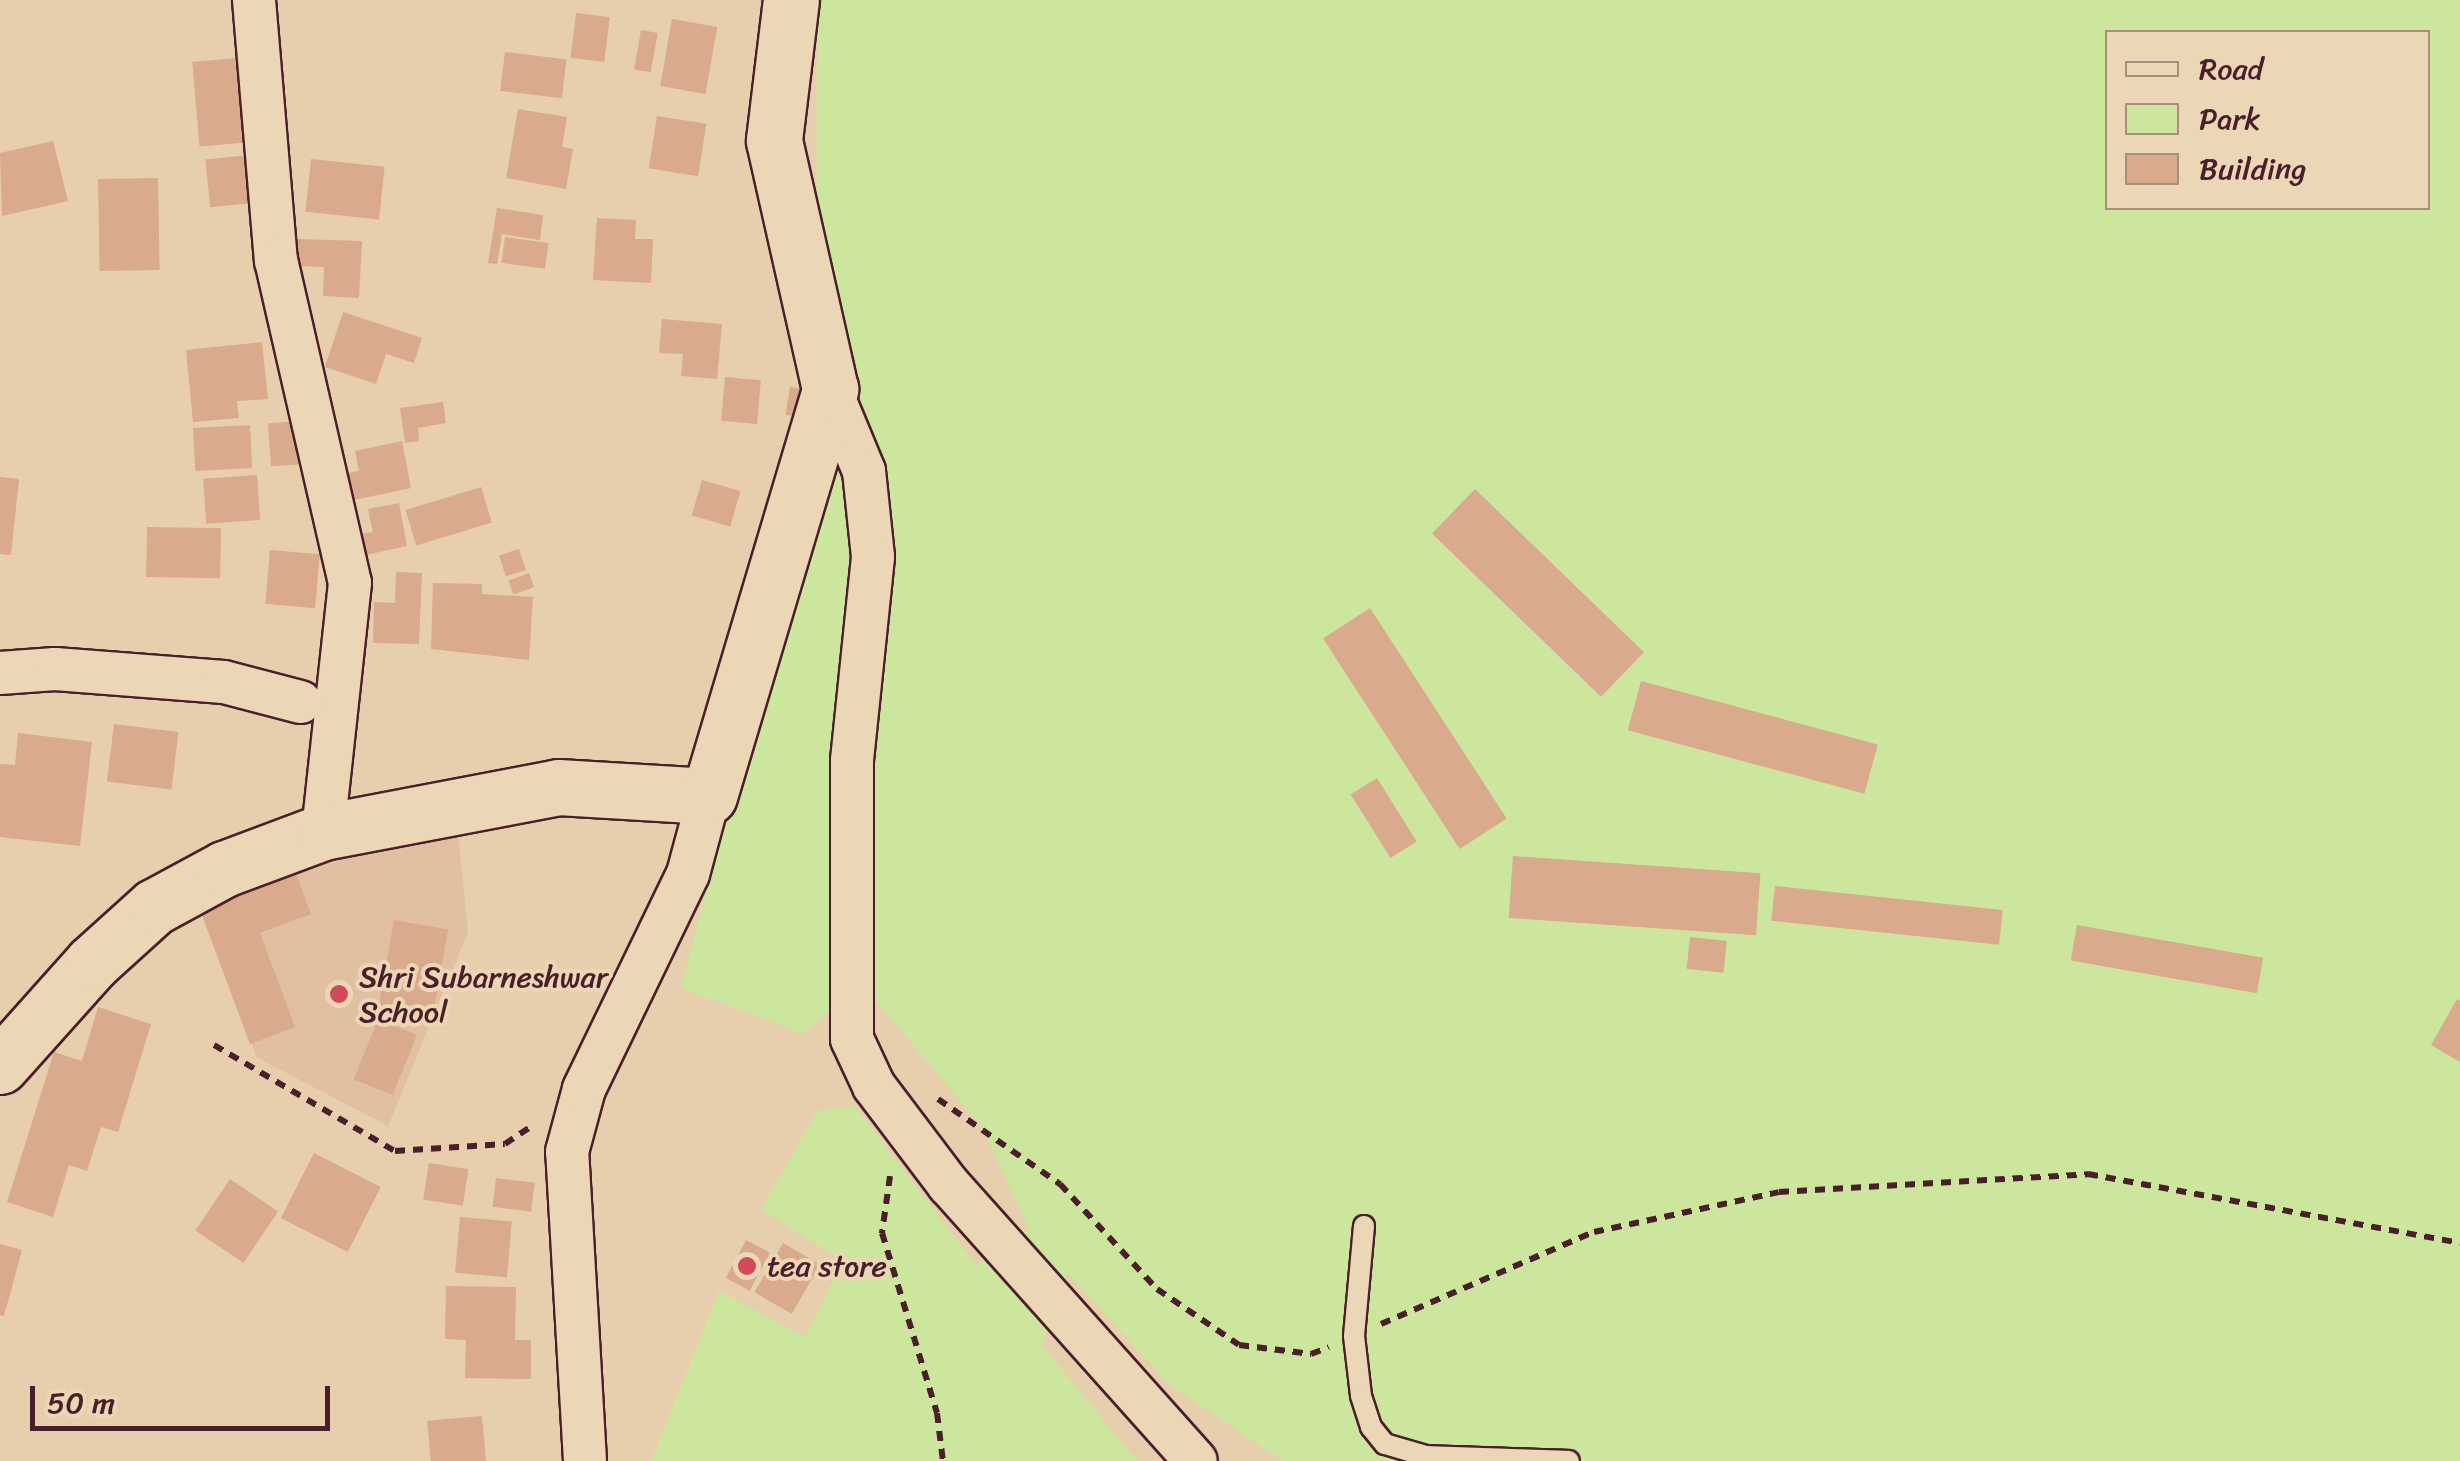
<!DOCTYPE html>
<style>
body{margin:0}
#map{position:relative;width:2460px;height:1461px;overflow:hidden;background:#e7cead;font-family:Sriracha,sans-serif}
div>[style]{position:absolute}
.built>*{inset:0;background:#e0c0a1}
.green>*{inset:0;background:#cce79d}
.building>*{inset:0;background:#d9aa8b;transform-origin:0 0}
.path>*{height:6px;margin-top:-3px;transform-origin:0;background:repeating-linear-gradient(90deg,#4a1f2b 0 10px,transparent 0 18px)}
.roads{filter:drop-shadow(2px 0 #4a1f2b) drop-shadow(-2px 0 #4a1f2b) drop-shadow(0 2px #4a1f2b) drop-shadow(0 -2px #4a1f2b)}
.lane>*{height:20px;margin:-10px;padding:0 10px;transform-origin:10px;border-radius:10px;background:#ebd7b5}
.street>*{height:42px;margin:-21px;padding:0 21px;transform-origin:21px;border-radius:21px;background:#ebd7b5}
.secondary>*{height:55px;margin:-27.5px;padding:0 27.5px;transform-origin:27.5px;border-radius:27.5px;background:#ebd7b5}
.dots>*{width:28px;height:28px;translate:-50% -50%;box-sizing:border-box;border:5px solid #ebd7b5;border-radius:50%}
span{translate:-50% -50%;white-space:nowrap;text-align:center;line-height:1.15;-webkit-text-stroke:8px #ebd7b5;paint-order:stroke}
.poi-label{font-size:30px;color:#4a1f2b}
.left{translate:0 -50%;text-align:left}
.legend{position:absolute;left:2105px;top:30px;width:325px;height:180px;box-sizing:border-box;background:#ebd7b5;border:2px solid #ab8d7e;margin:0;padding:12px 18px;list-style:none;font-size:30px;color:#4a1f2b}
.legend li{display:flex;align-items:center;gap:20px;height:50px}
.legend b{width:50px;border:2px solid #ab8d7e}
.scale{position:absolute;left:30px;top:1386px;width:300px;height:45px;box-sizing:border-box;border:5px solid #4a1f2b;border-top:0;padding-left:12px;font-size:30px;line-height:35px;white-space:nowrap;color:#4a1f2b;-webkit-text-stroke:8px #ebd7b5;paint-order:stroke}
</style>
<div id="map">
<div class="built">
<i style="clip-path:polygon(457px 824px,468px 932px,388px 1126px,256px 1057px,206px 900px)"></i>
</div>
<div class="green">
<i style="clip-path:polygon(evenodd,817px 0,2460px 0,2460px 1461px,1282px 1461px,1170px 1385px,1067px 1273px,1042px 1345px,1137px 1461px,651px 1461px,719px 1291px,805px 1337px,843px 1261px,761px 1209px,817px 1111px,855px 1106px,976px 1265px,1029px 1228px,980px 1124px,860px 982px,804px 1034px,681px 988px,816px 455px,817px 0,2108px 32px,2428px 32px,2428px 208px,2108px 208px,2108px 32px)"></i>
</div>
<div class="building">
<i style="left:576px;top:13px;width:34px;height:45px;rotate:7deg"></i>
<i style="left:672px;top:19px;width:46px;height:68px;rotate:10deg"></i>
<i style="left:641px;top:30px;width:17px;height:40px;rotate:10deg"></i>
<i style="left:505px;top:52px;width:62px;height:39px;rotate:7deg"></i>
<i style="left:248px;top:57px;width:85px;height:56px;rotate:85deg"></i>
<i style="clip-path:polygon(518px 109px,567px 117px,562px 147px,573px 149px,566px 189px,506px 178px)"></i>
<i style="left:657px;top:116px;width:50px;height:53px;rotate:9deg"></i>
<i style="clip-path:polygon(53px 141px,68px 201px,2px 216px,0 153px)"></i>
<i style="left:249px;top:155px;width:48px;height:44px;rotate:84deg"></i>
<i style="left:311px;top:159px;width:74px;height:53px;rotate:6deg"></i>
<i style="left:158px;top:178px;width:92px;height:60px;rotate:89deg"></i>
<i style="clip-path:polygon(497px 208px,543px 215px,540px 240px,502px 234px,497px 264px,488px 263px)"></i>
<i style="clip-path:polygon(597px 218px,636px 220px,635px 239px,653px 239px,651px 283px,593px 280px)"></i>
<i style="left:505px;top:237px;width:44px;height:26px;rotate:8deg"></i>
<i style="clip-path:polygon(298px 239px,362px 241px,359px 298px,323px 296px,324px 267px,296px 266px)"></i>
<i style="clip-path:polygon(343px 312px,422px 338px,414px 363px,386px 354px,376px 384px,325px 367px)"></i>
<i style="clip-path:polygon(662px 319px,722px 324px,717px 379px,681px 376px,683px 354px,659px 353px)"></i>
<i style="clip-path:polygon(262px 342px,268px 399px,237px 401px,239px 418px,193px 422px,186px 350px)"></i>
<i style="left:725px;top:377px;width:36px;height:44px;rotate:5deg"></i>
<i style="left:790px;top:387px;width:18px;height:28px;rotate:9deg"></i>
<i style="clip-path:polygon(443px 402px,446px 423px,418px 428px,419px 441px,405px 443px,400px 408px)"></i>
<i style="left:301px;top:421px;width:43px;height:33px;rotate:86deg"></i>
<i style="left:250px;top:425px;width:43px;height:57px;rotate:87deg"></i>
<i style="clip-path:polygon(402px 441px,411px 488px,349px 501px,343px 474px,359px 471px,355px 451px)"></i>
<i style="left:257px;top:475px;width:45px;height:54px;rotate:86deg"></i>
<i style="clip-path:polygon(0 477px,19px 479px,11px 555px,0 554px)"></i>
<i style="left:702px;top:480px;width:40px;height:37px;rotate:16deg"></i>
<i style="left:481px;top:487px;width:37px;height:79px;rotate:73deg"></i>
<i style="left:1475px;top:489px;width:235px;height:62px;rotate:44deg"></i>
<i style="clip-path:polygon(399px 503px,407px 546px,366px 555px,361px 534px,373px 532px,368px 509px)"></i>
<i style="left:147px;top:527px;width:74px;height:50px;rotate:1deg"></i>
<i style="left:519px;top:549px;width:22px;height:21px;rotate:72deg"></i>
<i style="left:270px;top:550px;width:50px;height:54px;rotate:5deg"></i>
<i style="clip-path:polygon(396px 572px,422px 573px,419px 644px,373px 643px,374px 602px,395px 603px)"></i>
<i style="left:529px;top:573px;width:15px;height:22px;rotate:70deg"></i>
<i style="clip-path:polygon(433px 583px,482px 584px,482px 594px,533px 597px,529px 660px,431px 649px)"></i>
<i style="left:1370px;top:608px;width:251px;height:56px;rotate:57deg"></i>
<i style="left:1641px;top:681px;width:245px;height:51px;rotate:15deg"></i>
<i style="left:114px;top:724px;width:65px;height:58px;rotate:7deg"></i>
<i style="clip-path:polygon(18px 733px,92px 742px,80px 846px,0 837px,0 764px,15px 765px)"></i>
<i style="left:1377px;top:778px;width:75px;height:31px;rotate:58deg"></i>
<i style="left:1513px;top:856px;width:248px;height:62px;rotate:4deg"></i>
<i style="clip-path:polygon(296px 874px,311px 914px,260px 933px,295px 1027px,250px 1044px,200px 910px)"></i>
<i style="left:1775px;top:886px;width:229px;height:35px;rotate:6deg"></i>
<i style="left:394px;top:920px;width:55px;height:93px;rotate:10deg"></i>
<i style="left:2077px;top:925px;width:189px;height:36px;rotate:10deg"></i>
<i style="left:1690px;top:937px;width:37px;height:32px;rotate:6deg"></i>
<i style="clip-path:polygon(2457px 999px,2460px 1001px,2460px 1062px,2431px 1045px)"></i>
<i style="clip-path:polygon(98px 1007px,151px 1024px,118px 1132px,101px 1127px,87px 1171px,69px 1165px,53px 1217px,7px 1202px,54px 1052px,82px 1061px)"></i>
<i style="left:378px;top:1019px;width:42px;height:65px;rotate:22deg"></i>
<i style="left:314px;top:1153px;width:75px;height:73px;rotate:27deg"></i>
<i style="left:429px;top:1163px;width:40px;height:37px;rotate:9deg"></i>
<i style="left:496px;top:1178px;width:39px;height:29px;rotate:7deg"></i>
<i style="left:230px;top:1179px;width:58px;height:62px;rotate:34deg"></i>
<i style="left:460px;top:1217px;width:52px;height:56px;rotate:5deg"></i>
<i style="left:746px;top:1240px;width:27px;height:43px;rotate:28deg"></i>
<i style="left:783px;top:1243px;width:43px;height:57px;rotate:30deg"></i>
<i style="clip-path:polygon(0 1244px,22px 1250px,4px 1316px,0 1315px)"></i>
<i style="clip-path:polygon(446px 1286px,516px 1287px,515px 1340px,531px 1340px,531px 1379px,465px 1378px,466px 1340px,445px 1339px)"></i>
<i style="left:482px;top:1416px;width:45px;height:55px;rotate:85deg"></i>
</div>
<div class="path">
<i style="left:214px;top:1045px;width:210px;rotate:30.4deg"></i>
<i style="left:395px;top:1151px;width:110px;rotate:-3.6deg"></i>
<i style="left:505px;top:1144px;width:30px;rotate:-34deg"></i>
<i style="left:938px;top:1099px;width:149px;rotate:34.9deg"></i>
<i style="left:1060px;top:1184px;width:143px;rotate:47.3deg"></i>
<i style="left:1157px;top:1289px;width:99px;rotate:34.3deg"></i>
<i style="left:1239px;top:1345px;width:73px;rotate:7.1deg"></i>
<i style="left:1311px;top:1354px;width:19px;rotate:-21deg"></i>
<i style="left:890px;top:1176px;width:58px;rotate:98deg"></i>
<i style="left:882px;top:1233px;width:188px;rotate:73deg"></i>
<i style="left:937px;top:1413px;width:48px;rotate:82.9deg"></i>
<i style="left:1381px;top:1324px;width:232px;rotate:-23.4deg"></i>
<i style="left:1594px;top:1232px;width:189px;rotate:-12.2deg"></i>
<i style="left:1779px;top:1192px;width:310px;rotate:-3.3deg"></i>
<i style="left:2088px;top:1174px;width:378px;rotate:10.5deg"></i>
</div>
<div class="roads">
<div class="lane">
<i style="left:1364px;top:1226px;width:110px;rotate:95.2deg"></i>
<i style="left:1354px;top:1336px;width:60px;rotate:83.3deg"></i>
<i style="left:1361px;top:1396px;width:33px;rotate:72deg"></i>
<i style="left:1371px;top:1427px;width:22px;rotate:51deg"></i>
<i style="left:1385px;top:1444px;width:43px;rotate:16.3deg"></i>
<i style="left:1426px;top:1456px;width:143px;rotate:2deg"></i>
</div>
<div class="street">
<i style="left:254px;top:0;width:261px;rotate:85.2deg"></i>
<i style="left:276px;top:260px;width:331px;rotate:77.1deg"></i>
<i style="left:350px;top:583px;width:250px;rotate:96.2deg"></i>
<i style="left:830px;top:389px;width:89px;rotate:67.5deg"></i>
<i style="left:864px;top:471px;width:86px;rotate:84deg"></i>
<i style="left:873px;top:557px;width:205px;rotate:95.9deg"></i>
<i style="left:852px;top:761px;width:278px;rotate:90deg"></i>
<i style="left:852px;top:1039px;width:52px;rotate:64.9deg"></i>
<i style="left:874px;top:1086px;width:124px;rotate:52.9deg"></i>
<i style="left:949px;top:1185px;width:370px;rotate:48.2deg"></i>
<i style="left:0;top:673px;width:55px;rotate:-4.2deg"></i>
<i style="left:55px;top:669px;width:169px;rotate:4.4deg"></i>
<i style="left:224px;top:682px;width:79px;rotate:14.7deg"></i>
<i style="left:585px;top:1461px;width:310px;rotate:-93.3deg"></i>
<i style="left:567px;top:1152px;width:65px;rotate:-74.9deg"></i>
<i style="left:584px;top:1089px;width:239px;rotate:-64.2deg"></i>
<i style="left:688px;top:874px;width:81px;rotate:-74.9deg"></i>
</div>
<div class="secondary">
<i style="left:0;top:1066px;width:138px;rotate:-48.2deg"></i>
<i style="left:92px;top:963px;width:84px;rotate:-42.1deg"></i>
<i style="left:154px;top:907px;width:80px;rotate:-28.5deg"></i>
<i style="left:224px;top:869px;width:106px;rotate:-20.5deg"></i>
<i style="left:323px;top:832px;width:239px;rotate:-10.8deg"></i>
<i style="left:558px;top:787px;width:151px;rotate:3.4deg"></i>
<i style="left:709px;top:796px;width:425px;rotate:-73.4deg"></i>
<i style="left:830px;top:389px;width:255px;rotate:-102.7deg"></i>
<i style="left:774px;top:140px;width:141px;rotate:-83.1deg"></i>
</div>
</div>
<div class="dots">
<i style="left:339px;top:994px;background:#d1495b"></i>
<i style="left:747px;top:1266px;background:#d1495b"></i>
</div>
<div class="poi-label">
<span class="left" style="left:359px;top:994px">Shri Subarneshwar<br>School</span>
<span class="left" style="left:767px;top:1266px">tea store</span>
</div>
<ul class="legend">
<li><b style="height:12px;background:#ebd7b5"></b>Road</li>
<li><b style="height:28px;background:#cce79d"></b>Park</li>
<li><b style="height:28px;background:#d9aa8b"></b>Building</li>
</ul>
<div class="scale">50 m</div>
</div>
